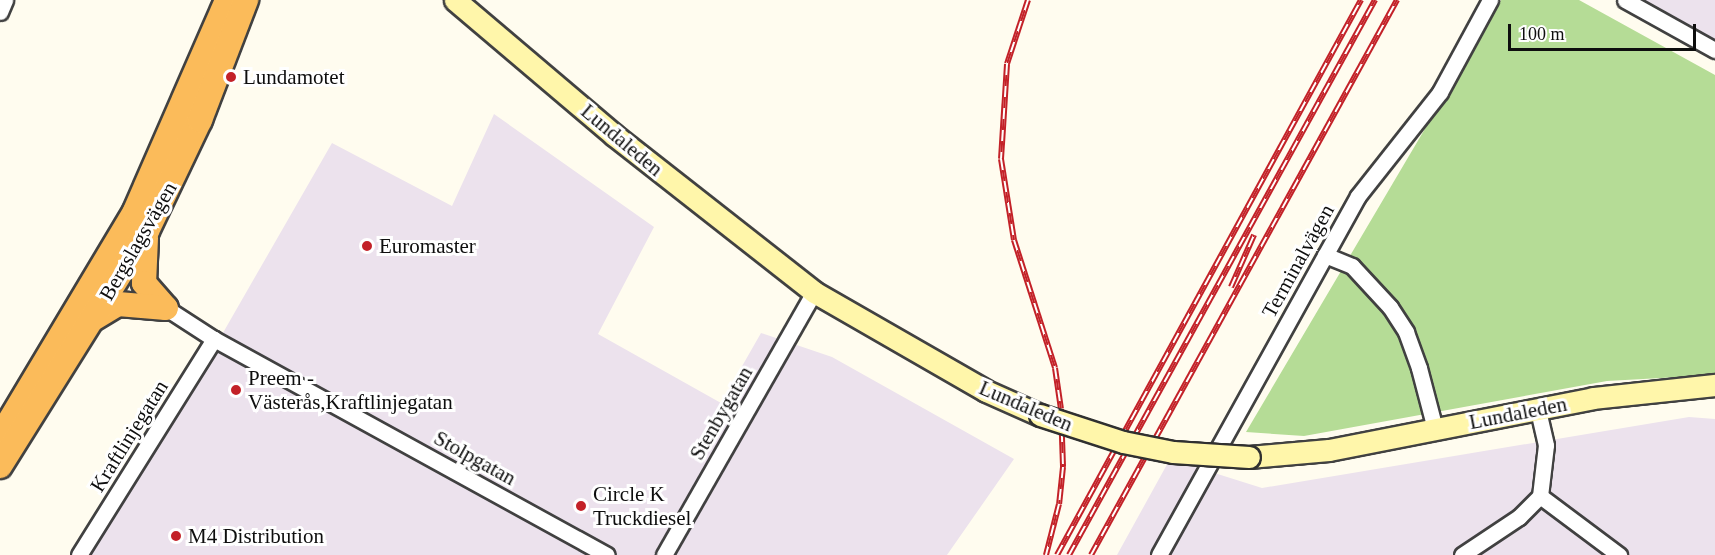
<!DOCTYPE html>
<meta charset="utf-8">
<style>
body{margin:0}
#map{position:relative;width:1715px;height:555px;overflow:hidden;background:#fffcef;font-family:Georgia,serif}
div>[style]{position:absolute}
.industrial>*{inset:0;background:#ece2ed}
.forest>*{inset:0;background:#b5dc96}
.roads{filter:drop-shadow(2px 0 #414141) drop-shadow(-2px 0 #414141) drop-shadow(0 2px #414141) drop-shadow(0 -2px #414141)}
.minor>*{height:15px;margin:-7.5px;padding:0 7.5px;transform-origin:7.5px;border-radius:7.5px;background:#fff}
.secondary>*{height:21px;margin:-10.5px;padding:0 10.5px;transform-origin:10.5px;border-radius:10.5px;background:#fff6aa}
.trunk>*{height:24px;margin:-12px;padding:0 12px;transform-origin:12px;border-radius:12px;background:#fbbb5a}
.rail>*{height:6px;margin-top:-3px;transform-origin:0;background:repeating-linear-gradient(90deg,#fff 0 11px,#c32128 0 22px);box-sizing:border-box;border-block:2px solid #c32128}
.bridges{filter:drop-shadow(2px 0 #303030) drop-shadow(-2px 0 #303030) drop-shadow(0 2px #303030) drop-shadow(0 -2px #303030)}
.secondary-bridge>*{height:21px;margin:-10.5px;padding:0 10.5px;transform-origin:10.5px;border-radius:10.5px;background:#fff6aa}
.dots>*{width:16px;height:16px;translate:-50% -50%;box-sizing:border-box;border:3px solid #fff;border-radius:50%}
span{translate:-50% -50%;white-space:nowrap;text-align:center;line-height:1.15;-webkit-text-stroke:6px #fff;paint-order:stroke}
.poi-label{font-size:21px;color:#0e0e0e}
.left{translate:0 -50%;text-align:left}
.street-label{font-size:21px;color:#0e0e0e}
.scale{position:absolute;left:1508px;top:24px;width:188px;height:27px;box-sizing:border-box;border:3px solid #0e0e0e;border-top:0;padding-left:8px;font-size:18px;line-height:21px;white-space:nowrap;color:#0e0e0e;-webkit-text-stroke:4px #fff;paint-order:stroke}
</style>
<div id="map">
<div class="industrial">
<i style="clip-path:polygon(1618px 0,1715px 0,1715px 52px)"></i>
<i style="clip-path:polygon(494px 114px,654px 227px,598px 334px,721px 403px,761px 333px,832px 357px,1014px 459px,947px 555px,85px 555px,220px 338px,332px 143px,452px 206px)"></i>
<i style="clip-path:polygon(1689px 417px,1715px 419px,1715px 555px,1117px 555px,1170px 459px,1262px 488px)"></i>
</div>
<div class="forest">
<i style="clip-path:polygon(1501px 0,1579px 0,1715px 75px,1715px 375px,1607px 381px,1304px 436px,1246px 432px)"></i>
</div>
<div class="roads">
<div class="minor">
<i style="left:1625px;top:0;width:103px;rotate:29.1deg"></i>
<i style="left:0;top:12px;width:13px;rotate:-67deg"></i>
<i style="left:1325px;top:255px;width:29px;rotate:22deg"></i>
<i style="left:1352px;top:266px;width:56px;rotate:47.2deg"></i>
<i style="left:1390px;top:307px;width:30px;rotate:57deg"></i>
<i style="left:1406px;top:332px;width:38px;rotate:70deg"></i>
<i style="left:1419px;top:368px;width:63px;rotate:75.3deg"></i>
<i style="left:166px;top:308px;width:57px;rotate:32.9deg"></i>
<i style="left:214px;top:339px;width:448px;rotate:28.8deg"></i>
<i style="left:1540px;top:496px;width:99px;rotate:36.8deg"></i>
<i style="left:79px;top:555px;width:255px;rotate:-58deg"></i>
<i style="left:664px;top:555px;width:303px;rotate:-60.3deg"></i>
<i style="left:1159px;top:555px;width:410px;rotate:-61deg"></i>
<i style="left:1358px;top:196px;width:132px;rotate:-51.7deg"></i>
<i style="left:1440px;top:92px;width:105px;rotate:-61.5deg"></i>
<i style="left:1462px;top:555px;width:69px;rotate:-33.7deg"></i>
<i style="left:1519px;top:517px;width:30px;rotate:-45deg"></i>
<i style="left:1540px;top:496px;width:51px;rotate:-83.3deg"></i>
<i style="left:1546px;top:445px;width:36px;rotate:-103deg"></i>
</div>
<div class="secondary">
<i style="left:455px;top:0;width:209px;rotate:40.3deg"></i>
<i style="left:614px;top:135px;width:254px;rotate:38.1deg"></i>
<i style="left:814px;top:292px;width:198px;rotate:29.9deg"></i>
<i style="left:986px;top:391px;width:59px;rotate:24deg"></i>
<i style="left:1249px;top:457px;width:80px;rotate:-5deg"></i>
<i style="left:1329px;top:450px;width:269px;rotate:-11.1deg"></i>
<i style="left:1593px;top:398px;width:123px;rotate:-6.1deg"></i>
</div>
<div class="trunk">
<i style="left:146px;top:238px;width:45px;rotate:92.5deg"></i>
<i style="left:144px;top:283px;width:33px;rotate:49deg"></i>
<i style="left:93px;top:319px;width:29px;rotate:-31deg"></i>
<i style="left:118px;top:304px;width:48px;rotate:4.8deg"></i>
<i style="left:0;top:437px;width:263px;rotate:-59.1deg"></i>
<i style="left:135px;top:211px;width:230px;rotate:-66.4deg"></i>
<i style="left:0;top:466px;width:277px;rotate:-58deg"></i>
<i style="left:147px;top:231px;width:123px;rotate:-64.5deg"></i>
<i style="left:200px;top:120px;width:129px;rotate:-69deg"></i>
</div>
</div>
<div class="rail">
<i style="left:1028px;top:0;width:67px;rotate:108.2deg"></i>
<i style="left:1007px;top:64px;width:95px;rotate:93.6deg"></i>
<i style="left:1001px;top:159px;width:82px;rotate:80.9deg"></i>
<i style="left:1014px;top:240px;width:134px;rotate:72.2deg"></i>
<i style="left:1055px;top:368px;width:41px;rotate:81.7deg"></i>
<i style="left:1061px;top:409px;width:58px;rotate:88deg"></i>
<i style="left:1063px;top:467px;width:37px;rotate:96deg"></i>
<i style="left:1059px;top:504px;width:53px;rotate:104.3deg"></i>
<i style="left:1231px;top:287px;width:57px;rotate:-66.1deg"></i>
<i style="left:1057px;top:555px;width:633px;rotate:-61.29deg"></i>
<i style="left:1069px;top:555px;width:634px;rotate:-61.13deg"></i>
<i style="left:1091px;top:555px;width:634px;rotate:-61.13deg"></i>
</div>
<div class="bridges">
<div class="secondary-bridge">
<i style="left:1040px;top:415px;width:87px;rotate:18deg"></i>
<i style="left:1123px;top:442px;width:51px;rotate:11.3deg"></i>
<i style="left:1173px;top:452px;width:76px;rotate:3.8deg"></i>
</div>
</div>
<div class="dots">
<i style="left:231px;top:77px;background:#c32128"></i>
<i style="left:367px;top:246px;background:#c32128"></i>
<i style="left:236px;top:390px;background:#c32128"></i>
<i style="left:581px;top:506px;background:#c32128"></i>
<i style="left:176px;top:536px;background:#c32128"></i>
</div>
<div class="poi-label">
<span class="left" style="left:243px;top:77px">Lundamotet</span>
<span class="left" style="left:379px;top:246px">Euromaster</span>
<span class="left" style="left:248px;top:390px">Preem -<br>Västerås,Kraftlinjegatan</span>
<span class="left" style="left:593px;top:506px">Circle K<br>Truckdiesel</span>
<span class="left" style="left:188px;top:536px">M4 Distribution</span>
</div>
<div class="street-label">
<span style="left:622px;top:140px;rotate:40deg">Lundaleden</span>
<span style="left:138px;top:241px;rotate:-60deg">Bergslagsvägen</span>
<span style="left:1298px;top:261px;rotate:-61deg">Terminalvägen</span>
<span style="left:1026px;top:406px;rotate:23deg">Lundaleden</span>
<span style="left:721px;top:413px;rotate:-60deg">Stenbygatan</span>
<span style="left:1518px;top:413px;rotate:-11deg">Lundaleden</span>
<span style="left:129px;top:436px;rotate:-58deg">Kraftlinjegatan</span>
<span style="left:475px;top:458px;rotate:29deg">Stolpgatan</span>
</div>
<div class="scale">100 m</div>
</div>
